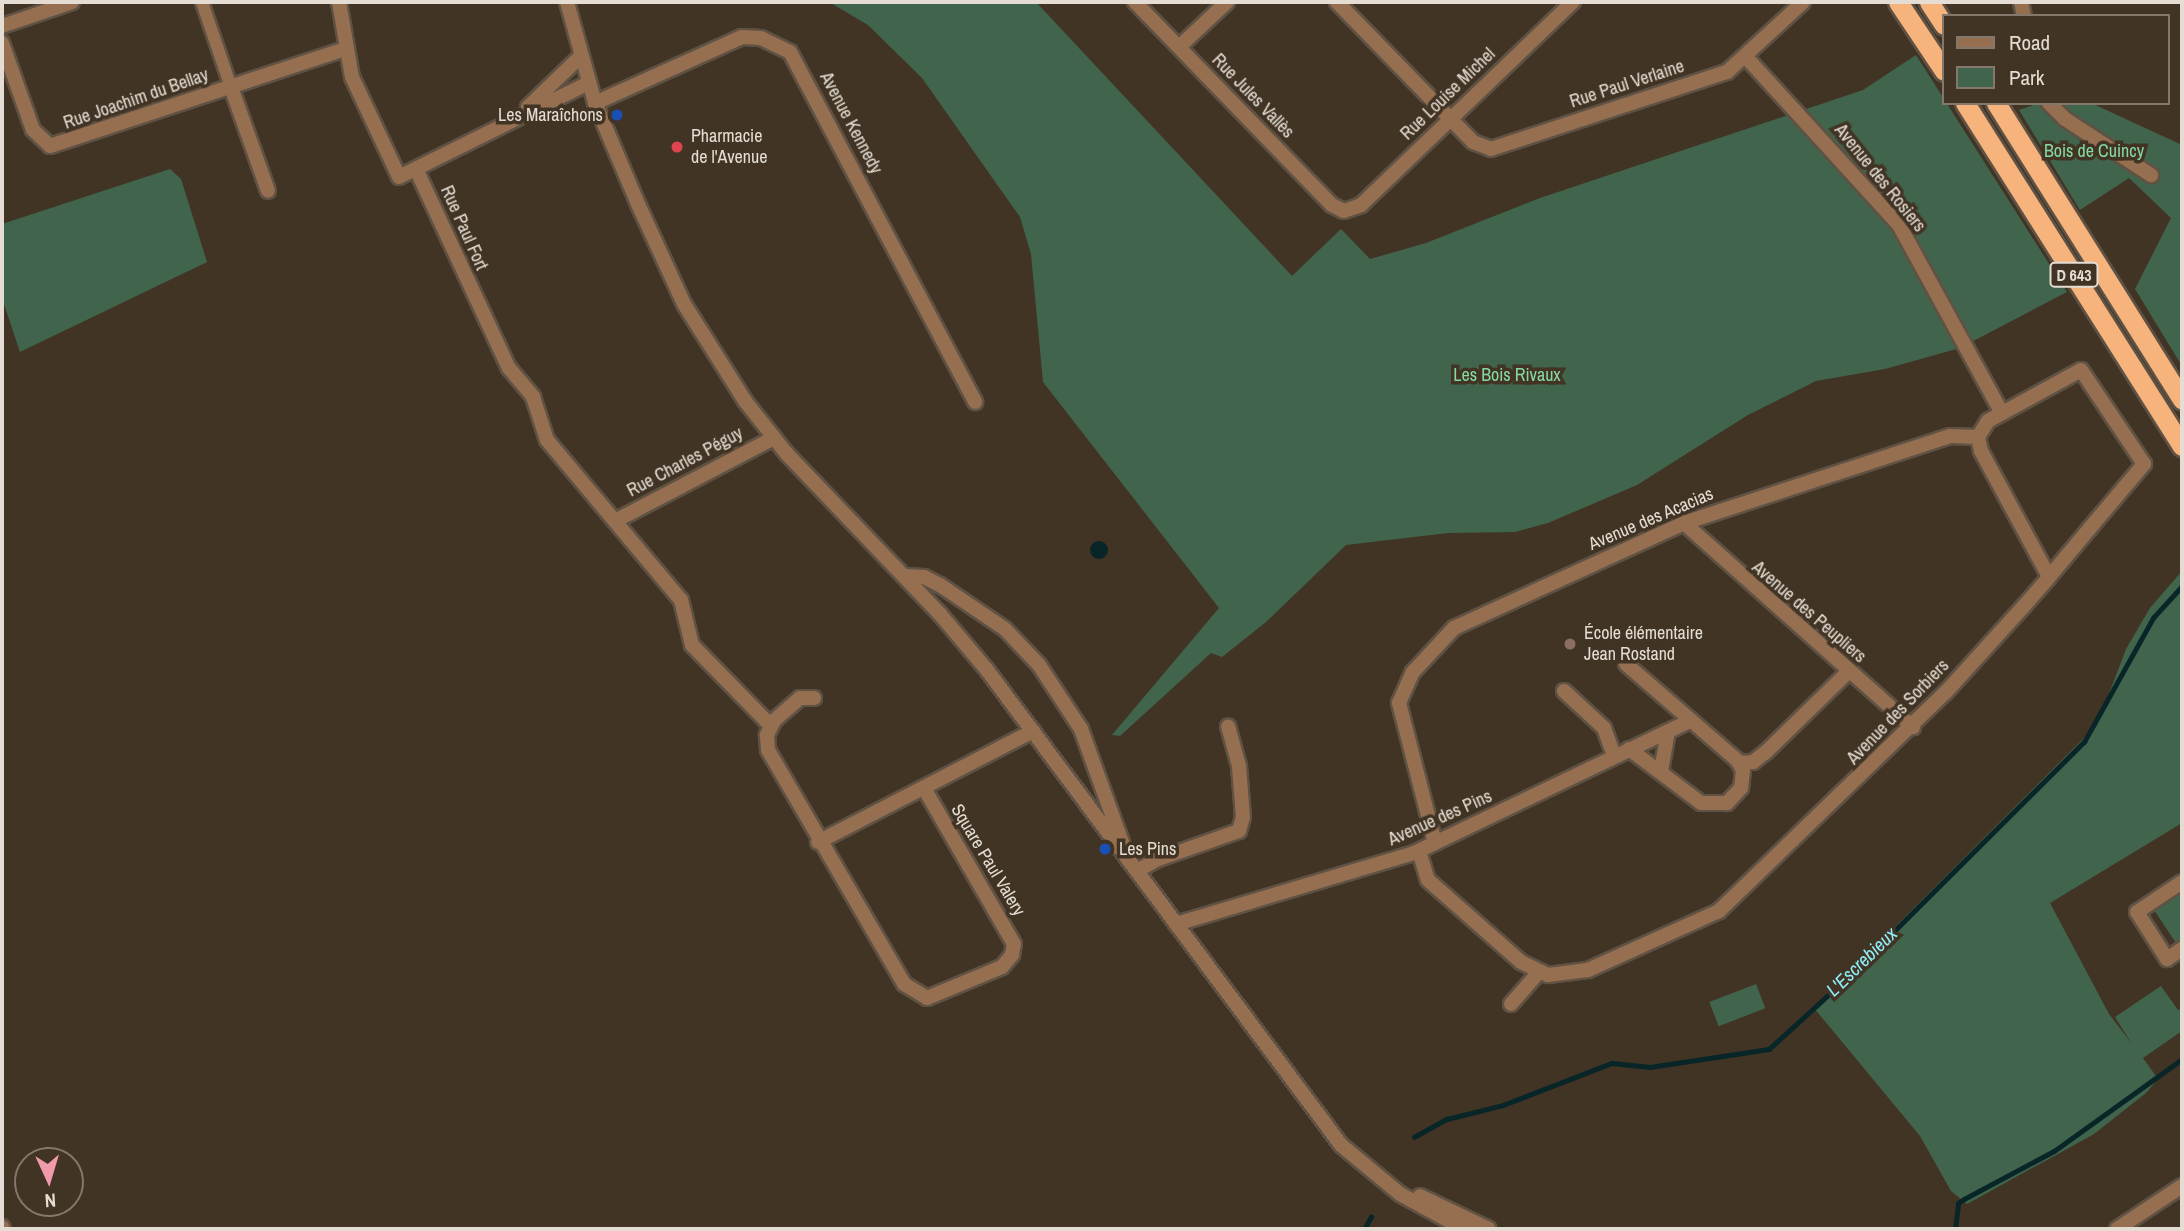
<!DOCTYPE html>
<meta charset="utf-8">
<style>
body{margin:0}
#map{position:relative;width:2184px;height:1231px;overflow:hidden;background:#413425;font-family:"Archivo Narrow",sans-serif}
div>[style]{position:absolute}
.green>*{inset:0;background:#40654c;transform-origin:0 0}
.water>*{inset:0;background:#082528}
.round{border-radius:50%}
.stream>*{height:4.5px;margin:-2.25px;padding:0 2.25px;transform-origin:2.25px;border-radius:2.25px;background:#082528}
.roads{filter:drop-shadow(2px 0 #5f5244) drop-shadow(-2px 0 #5f5244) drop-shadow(0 2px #5f5244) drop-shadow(0 -2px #5f5244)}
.pedestrian>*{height:12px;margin:-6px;padding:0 6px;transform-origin:6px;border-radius:6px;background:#956f50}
.minor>*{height:14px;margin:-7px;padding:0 7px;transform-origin:7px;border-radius:7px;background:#956f50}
.tertiary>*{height:14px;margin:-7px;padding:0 7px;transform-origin:7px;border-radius:7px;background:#956f50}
.trunk>*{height:19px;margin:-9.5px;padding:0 9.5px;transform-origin:9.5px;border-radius:9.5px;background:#f6b47c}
.dots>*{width:19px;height:19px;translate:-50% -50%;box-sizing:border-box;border:4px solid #413425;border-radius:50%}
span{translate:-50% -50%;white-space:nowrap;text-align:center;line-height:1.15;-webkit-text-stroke:7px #413425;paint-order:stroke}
.shield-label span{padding:2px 5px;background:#413425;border:2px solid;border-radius:5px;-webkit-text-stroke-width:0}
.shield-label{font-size:16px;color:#e5ddd3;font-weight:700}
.street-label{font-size:18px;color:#e5ddd3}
.poi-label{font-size:18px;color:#e5ddd3}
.right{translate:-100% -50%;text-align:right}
.left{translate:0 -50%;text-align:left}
.park-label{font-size:18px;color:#85daa1}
.water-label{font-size:19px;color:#8eeff9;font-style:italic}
.frame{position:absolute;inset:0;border:4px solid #e5ddd3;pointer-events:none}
.legend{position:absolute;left:1942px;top:14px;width:228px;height:91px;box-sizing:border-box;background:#413425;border:2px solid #83786b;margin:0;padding:9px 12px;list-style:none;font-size:21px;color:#e5ddd3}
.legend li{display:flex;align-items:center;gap:14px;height:35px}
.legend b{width:35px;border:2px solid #83786b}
.north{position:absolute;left:14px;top:1147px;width:70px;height:70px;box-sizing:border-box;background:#413425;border:2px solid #83786b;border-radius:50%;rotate:176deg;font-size:19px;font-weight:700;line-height:28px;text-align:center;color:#e5ddd3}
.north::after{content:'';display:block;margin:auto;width:24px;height:32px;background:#f29aad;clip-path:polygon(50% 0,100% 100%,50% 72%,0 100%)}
</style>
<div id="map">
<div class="green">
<i style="clip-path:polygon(829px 2px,1036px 2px,1292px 276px,1341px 229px,1370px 259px,1426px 243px,1540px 198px,1863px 90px,1916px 55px,2067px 292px,1960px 348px,1885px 369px,1816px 381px,1748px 415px,1637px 485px,1548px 523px,1515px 532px,1448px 533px,1346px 545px,1266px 622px,1222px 657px,1211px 653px,1120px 736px,1112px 735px,1219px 608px,1043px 382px,1031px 254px,1020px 217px,922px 78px,868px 25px)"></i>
<i style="clip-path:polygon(2039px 103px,2091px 103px,2182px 145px,2182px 366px,2135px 289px,2171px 218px,2129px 178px,2080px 210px,2019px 110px)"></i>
<i style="clip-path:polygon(170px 169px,181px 179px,207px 262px,20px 352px,2px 298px,2px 224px)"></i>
<i style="clip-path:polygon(2182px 571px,2182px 823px,2050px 903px,2109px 1014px,2132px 1044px,2115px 1017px,2161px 986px,2178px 1010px,2182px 1008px,2182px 1031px,2143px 1058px,2158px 1079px,2146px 1093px,2094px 1134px,1967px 1204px,1951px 1191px,1920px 1136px,1814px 1008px,2097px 725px,2126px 649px,2150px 608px)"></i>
<i style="clip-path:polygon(2182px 887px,2182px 944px,2178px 946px,2152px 907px)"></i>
<i style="left:1756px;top:984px;width:26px;height:50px;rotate:69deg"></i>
</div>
<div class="water">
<i class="round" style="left:1090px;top:541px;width:18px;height:18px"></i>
</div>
<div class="stream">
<i style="left:1414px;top:1137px;width:38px;rotate:-29deg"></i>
<i style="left:1447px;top:1119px;width:58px;rotate:-14deg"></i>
<i style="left:1503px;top:1105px;width:117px;rotate:-21.1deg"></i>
<i style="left:1612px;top:1063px;width:38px;rotate:6deg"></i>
<i style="left:1650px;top:1067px;width:120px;rotate:-8.6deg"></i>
<i style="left:1769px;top:1049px;width:111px;rotate:-42.4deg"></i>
<i style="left:1851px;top:974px;width:329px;rotate:-44.9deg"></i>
<i style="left:2084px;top:742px;width:142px;rotate:-60.9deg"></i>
<i style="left:2153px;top:618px;width:43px;rotate:-47.8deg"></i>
<i style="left:1364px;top:1229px;width:14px;rotate:-60deg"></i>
<i style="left:1955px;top:1229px;width:26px;rotate:-83deg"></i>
<i style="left:1958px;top:1203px;width:7px;rotate:-34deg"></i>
<i style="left:1964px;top:1199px;width:102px;rotate:-28.1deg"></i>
<i style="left:2054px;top:1151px;width:158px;rotate:-35.7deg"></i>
</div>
<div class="roads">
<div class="pedestrian">
<i style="left:202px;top:2px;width:90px;rotate:71.2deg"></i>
</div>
<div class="minor">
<i style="left:339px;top:2px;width:76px;rotate:80.2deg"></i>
<i style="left:352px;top:77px;width:110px;rotate:64.8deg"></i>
<i style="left:399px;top:177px;width:211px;rotate:-26.4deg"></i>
<i style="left:1135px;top:2px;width:283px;rotate:45.9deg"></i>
<i style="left:1332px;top:205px;width:13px;rotate:27deg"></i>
<i style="left:1344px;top:211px;width:18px;rotate:-19deg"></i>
<i style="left:1361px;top:205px;width:294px;rotate:-43.8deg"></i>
<i style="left:1337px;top:2px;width:195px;rotate:45.8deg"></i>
<i style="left:1473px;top:142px;width:19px;rotate:21deg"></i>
<i style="left:1491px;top:149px;width:248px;rotate:-18.1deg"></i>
<i style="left:1727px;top:72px;width:103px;rotate:-42.6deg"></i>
<i style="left:2021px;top:2px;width:14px;rotate:78deg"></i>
<i style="left:2px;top:26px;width:74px;rotate:-18.9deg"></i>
<i style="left:2px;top:43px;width:92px;rotate:70.4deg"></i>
<i style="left:33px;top:130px;width:23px;rotate:43deg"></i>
<i style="left:50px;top:146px;width:311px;rotate:-18.2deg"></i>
<i style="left:1179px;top:47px;width:66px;rotate:-43.2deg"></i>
<i style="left:1746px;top:57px;width:227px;rotate:47.7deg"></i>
<i style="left:1899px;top:225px;width:214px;rotate:61.3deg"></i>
<i style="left:231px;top:87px;width:110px;rotate:70.4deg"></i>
<i style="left:595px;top:103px;width:161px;rotate:-24.2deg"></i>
<i style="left:742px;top:37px;width:19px;rotate:3deg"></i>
<i style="left:761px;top:38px;width:32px;rotate:26deg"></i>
<i style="left:790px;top:52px;width:396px;rotate:62.1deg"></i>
<i style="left:2049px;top:103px;width:23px;rotate:45deg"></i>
<i style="left:2065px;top:119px;width:103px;rotate:33.1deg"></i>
<i style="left:528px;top:107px;width:72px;rotate:-43.9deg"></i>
<i style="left:416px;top:169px;width:220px;rotate:65deg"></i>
<i style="left:509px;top:368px;width:38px;rotate:50deg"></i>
<i style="left:533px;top:397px;width:45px;rotate:72deg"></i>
<i style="left:547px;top:440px;width:209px;rotate:50.1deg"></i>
<i style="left:681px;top:600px;width:46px;rotate:76.3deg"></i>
<i style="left:692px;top:645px;width:112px;rotate:45.7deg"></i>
<i style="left:615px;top:521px;width:179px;rotate:-27.6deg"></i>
<i style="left:1684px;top:523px;width:307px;rotate:41.7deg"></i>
<i style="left:905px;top:576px;width:19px;rotate:3deg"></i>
<i style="left:924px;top:577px;width:18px;rotate:27deg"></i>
<i style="left:940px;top:585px;width:78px;rotate:34.1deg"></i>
<i style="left:1005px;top:629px;width:50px;rotate:46.6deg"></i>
<i style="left:1039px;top:665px;width:77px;rotate:56.7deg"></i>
<i style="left:1081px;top:729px;width:135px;rotate:70.1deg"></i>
<i style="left:1626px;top:664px;width:147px;rotate:40.9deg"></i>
<i style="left:1737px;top:760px;width:12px;rotate:59deg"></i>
<i style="left:1743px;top:770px;width:18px;rotate:96deg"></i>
<i style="left:1741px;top:788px;width:21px;rotate:133deg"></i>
<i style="left:1727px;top:803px;width:26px;rotate:180deg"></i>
<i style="left:1701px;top:803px;width:90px;rotate:-143.1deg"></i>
<i style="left:1564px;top:691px;width:54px;rotate:42.8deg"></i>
<i style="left:1604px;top:728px;width:30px;rotate:70deg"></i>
<i style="left:814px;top:698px;width:14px;rotate:180deg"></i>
<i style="left:800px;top:698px;width:35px;rotate:139deg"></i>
<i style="left:774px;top:721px;width:16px;rotate:117deg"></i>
<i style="left:767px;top:735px;width:15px;rotate:86deg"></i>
<i style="left:768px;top:750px;width:271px;rotate:59.8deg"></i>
<i style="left:904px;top:984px;width:27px;rotate:31deg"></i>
<i style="left:927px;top:998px;width:81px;rotate:-22.5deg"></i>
<i style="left:1002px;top:967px;width:16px;rotate:-50deg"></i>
<i style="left:1012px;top:955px;width:11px;rotate:-80deg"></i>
<i style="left:1014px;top:944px;width:180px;rotate:-120deg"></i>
<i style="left:1740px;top:763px;width:13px;rotate:-4deg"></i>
<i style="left:1753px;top:762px;width:16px;rotate:-38deg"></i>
<i style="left:1766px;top:752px;width:115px;rotate:-44.3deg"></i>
<i style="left:1661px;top:771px;width:40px;rotate:-80deg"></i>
<i style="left:818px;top:842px;width:242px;rotate:-27.3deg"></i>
<i style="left:1435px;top:843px;width:145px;rotate:-104.4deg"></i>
<i style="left:1399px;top:703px;width:34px;rotate:-66deg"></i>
<i style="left:1413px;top:672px;width:60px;rotate:-47deg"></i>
<i style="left:1454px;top:628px;width:253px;rotate:-24.5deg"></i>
<i style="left:1684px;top:523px;width:280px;rotate:-18.1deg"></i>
<i style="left:1950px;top:436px;width:28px;rotate:2deg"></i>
<i style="left:1419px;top:851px;width:30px;rotate:73deg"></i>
<i style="left:1428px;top:880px;width:124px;rotate:41.4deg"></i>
<i style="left:1521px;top:962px;width:30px;rotate:26deg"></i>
<i style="left:1548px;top:975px;width:40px;rotate:-7.1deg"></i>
<i style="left:1588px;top:970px;width:144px;rotate:-24.2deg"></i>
<i style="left:1719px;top:911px;width:315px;rotate:-44deg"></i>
<i style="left:1946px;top:692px;width:116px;rotate:-47.8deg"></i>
<i style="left:2024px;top:606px;width:38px;rotate:-49deg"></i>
<i style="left:2049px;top:577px;width:64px;rotate:-50.1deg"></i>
<i style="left:2090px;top:528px;width:84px;rotate:-49.8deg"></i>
<i style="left:2144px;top:464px;width:113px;rotate:-123.8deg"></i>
<i style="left:2081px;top:370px;width:106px;rotate:151.3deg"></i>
<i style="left:1988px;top:421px;width:19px;rotate:122deg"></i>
<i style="left:1978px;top:437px;width:14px;rotate:78deg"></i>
<i style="left:1981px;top:451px;width:143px;rotate:61.6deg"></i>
<i style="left:1137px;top:871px;width:22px;rotate:-30deg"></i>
<i style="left:1156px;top:860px;width:88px;rotate:-19.3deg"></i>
<i style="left:1239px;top:831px;width:15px;rotate:-74deg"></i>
<i style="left:1243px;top:817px;width:51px;rotate:-94.5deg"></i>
<i style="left:1239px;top:766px;width:41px;rotate:-105.4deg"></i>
<i style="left:2182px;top:882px;width:54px;rotate:146.3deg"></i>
<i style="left:2137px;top:912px;width:56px;rotate:57.4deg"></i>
<i style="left:2167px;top:959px;width:18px;rotate:-34deg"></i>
<i style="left:1176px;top:924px;width:248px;rotate:-16.6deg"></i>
<i style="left:1414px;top:853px;width:307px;rotate:-25.6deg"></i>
<i style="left:1511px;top:1004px;width:43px;rotate:-48.8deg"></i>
</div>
<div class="tertiary">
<i style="left:567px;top:2px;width:105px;rotate:74.5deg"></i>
<i style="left:595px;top:103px;width:110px;rotate:66.9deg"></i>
<i style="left:638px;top:204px;width:110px;rotate:65.3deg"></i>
<i style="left:684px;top:304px;width:115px;rotate:57.8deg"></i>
<i style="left:745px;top:401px;width:68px;rotate:51.6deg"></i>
<i style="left:787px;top:454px;width:221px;rotate:46.3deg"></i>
<i style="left:940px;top:614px;width:73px;rotate:50deg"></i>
<i style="left:987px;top:670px;width:592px;rotate:53.3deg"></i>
<i style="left:1341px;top:1145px;width:77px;rotate:39.7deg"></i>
<i style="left:1400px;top:1194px;width:73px;rotate:28.7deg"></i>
<i style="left:1420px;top:1196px;width:76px;rotate:25.6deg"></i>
<i style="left:2px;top:1227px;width:2px;rotate:63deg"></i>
<i style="left:2117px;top:1229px;width:78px;rotate:-33.5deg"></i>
</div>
<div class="trunk">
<i style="left:1898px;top:2px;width:83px;rotate:56.3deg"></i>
<i style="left:1929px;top:2px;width:27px;rotate:57deg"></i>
<i style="left:1965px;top:103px;width:406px;rotate:57.7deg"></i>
<i style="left:1996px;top:103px;width:350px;rotate:57.9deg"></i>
</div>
</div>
<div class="dots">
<i style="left:617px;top:115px;background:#1a4fb4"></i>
<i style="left:677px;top:147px;background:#e0444e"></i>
<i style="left:1570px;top:644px;background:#8d6e63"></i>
<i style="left:1105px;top:849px;background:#1a4fb4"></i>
</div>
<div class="shield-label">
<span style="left:2074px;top:275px">D 643</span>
</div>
<div class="street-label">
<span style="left:1627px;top:84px;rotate:-18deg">Rue Paul Verlaine</span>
<span style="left:1448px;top:94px;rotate:-44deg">Rue Louise Michel</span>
<span style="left:1253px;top:96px;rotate:46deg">Rue Jules Vallès</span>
<span style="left:136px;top:99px;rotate:-19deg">Rue Joachim du Bellay</span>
<span style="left:851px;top:123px;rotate:62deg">Avenue Kennedy</span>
<span style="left:1880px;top:178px;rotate:51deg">Avenue des Rosiers</span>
<span style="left:464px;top:228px;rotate:66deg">Rue Paul Fort</span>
<span style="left:685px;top:462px;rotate:-28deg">Rue Charles Péguy</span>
<span style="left:1651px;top:519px;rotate:-23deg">Avenue des Acacias</span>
<span style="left:1809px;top:612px;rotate:41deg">Avenue des Peupliers</span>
<span style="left:1898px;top:712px;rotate:-46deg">Avenue des Sorbiers</span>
<span style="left:1440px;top:818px;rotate:-24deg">Avenue des Pins</span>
<span style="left:988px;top:860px;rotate:59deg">Square Paul Valery</span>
</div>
<div class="poi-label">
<span class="right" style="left:603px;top:115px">Les Maraîchons</span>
<span class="left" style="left:691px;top:147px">Pharmacie<br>de l'Avenue</span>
<span class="left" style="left:1584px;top:644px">École élémentaire<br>Jean Rostand</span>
<span class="left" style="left:1119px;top:849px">Les Pins</span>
</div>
<div class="park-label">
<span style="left:2094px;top:151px">Bois de Cuincy</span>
<span style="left:1507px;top:375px">Les Bois Rivaux</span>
</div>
<div class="water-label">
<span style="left:1862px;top:962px;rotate:-44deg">L'Escrebieux</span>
</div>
<div class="frame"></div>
<ul class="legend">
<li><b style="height:9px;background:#956f50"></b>Road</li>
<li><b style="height:19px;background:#40654c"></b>Park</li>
</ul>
<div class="north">N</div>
</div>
